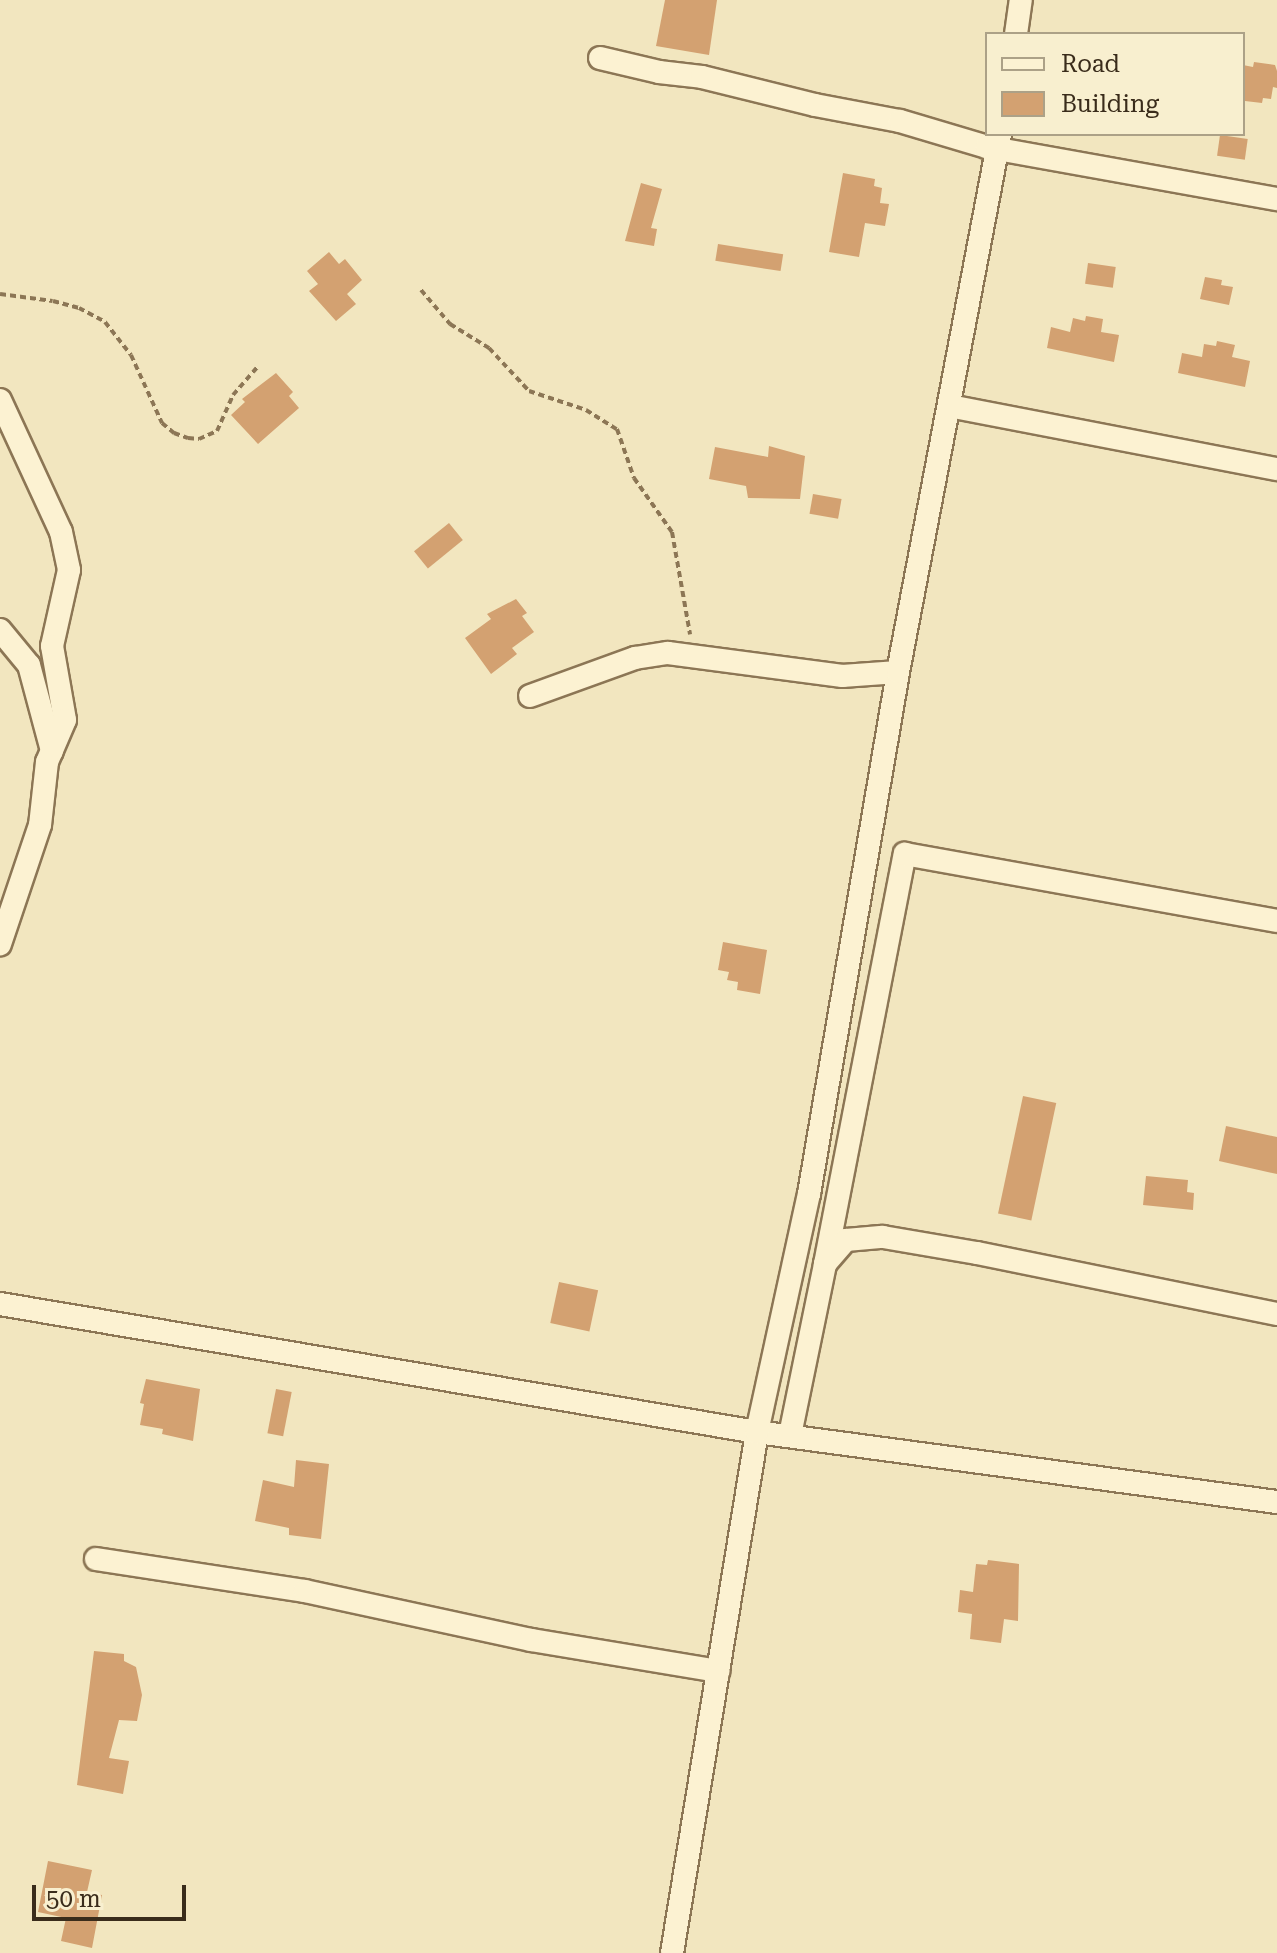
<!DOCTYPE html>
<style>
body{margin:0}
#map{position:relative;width:1277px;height:1953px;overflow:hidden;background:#f2e6bf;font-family:"Roboto Serif",serif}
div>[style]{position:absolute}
.building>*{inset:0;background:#d3a171;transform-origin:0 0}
.path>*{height:4px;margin-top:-2px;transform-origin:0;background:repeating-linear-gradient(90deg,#8c7655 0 6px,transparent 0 10px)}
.roads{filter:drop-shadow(2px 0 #8c7655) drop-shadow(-2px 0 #8c7655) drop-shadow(0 2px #8c7655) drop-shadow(0 -2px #8c7655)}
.street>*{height:22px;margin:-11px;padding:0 11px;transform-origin:11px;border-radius:11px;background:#fcf2d2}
span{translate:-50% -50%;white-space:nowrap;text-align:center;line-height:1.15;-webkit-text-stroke:7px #f8efcf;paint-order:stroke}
.legend{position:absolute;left:985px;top:32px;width:260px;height:104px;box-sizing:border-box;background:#f8efcf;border:2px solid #aca187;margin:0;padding:10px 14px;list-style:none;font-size:24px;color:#3a2c1b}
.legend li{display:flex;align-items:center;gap:16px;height:40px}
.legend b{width:40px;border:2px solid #aca187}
.scale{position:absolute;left:32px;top:1885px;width:154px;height:36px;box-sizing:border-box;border:4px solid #3a2c1b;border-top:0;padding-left:10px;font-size:24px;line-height:28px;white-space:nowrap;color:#3a2c1b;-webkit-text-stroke:6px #f8efcf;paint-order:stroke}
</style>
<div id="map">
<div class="building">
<i style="clip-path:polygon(665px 0,717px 0,709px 55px,656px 46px)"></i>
<i style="clip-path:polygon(1254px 62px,1275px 65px,1277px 71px,1277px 88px,1273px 87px,1271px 99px,1263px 98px,1262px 103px,1245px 101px,1243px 65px,1253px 67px)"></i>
<i style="left:1220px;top:135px;width:28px;height:21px;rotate:8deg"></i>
<i style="clip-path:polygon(843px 173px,875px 179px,874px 186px,882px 188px,880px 203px,889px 204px,885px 226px,865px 223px,859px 257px,829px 252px)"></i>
<i style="clip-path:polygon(641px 183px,662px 189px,651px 228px,657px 229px,654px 246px,625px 241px)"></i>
<i style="left:718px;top:244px;width:66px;height:17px;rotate:9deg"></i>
<i style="clip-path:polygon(329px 252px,339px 264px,345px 259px,362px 280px,347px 294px,356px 304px,336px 321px,309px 291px,318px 284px,307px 271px)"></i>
<i style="left:1088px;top:263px;width:28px;height:21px;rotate:8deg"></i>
<i style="clip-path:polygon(1205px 277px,1222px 280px,1221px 285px,1233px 287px,1229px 305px,1200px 299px)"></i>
<i style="clip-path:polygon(1086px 316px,1103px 319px,1101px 332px,1119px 335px,1114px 362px,1047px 348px,1051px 327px,1070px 332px,1073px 318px,1085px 321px)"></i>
<i style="clip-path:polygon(1217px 341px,1235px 345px,1232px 357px,1250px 361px,1245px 387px,1178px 373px,1182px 353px,1202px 357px,1204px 344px,1216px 346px)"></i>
<i style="clip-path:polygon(276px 373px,293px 392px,289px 396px,299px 408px,258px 444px,231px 415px,245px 402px,242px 399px)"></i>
<i style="clip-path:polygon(769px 446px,805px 456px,800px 499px,748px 498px,746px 486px,709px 479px,715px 447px,768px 457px)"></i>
<i style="left:813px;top:494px;width:29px;height:20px;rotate:10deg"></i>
<i style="left:449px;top:523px;width:22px;height:45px;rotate:51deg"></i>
<i style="clip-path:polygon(516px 599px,527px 613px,522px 616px,534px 632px,512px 648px,517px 654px,491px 674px,465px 638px,491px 619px,487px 614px)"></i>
<i style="clip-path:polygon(723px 942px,767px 950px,760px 994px,737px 990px,738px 982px,727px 980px,729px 972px,718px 970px)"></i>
<i style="left:1023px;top:1096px;width:34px;height:120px;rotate:12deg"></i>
<i style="clip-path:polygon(1226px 1126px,1277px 1137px,1277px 1174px,1219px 1161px)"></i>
<i style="clip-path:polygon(1146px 1176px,1188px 1180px,1187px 1192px,1194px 1193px,1193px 1210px,1143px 1205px)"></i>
<i style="left:559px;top:1282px;width:40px;height:42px;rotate:12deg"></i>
<i style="clip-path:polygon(146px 1379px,200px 1389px,193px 1441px,162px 1434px,163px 1429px,140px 1425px,144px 1404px,140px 1403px)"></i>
<i style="left:276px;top:1389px;width:16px;height:45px;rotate:11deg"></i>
<i style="clip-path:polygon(296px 1460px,329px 1464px,321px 1539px,289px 1535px,289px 1528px,255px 1521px,263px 1480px,294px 1487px)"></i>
<i style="clip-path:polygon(988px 1560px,1019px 1564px,1018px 1621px,1004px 1619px,1001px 1643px,970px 1639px,972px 1614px,958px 1612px,960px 1590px,973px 1592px,976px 1564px,987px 1565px)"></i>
<i style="clip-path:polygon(94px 1651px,124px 1654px,124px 1661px,136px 1667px,142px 1695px,137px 1721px,119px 1720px,109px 1758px,129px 1761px,123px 1794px,77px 1785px)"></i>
<i style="clip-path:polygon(48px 1861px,92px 1870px,87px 1892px,102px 1895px,92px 1948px,61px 1941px,66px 1918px,38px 1912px)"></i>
</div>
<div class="path">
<i style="left:421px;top:290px;width:45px;rotate:49.5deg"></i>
<i style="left:450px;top:324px;width:46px;rotate:31.6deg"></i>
<i style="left:489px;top:348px;width:59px;rotate:47.1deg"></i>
<i style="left:529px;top:391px;width:60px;rotate:18.4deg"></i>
<i style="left:586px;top:410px;width:36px;rotate:32deg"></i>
<i style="left:617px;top:429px;width:52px;rotate:70.9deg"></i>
<i style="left:634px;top:478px;width:66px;rotate:54.9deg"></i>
<i style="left:672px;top:532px;width:104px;rotate:80deg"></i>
<i style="left:0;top:294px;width:53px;rotate:7.5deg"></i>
<i style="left:53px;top:301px;width:27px;rotate:15deg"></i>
<i style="left:79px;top:308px;width:30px;rotate:28deg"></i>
<i style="left:105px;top:322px;width:42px;rotate:51.8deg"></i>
<i style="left:131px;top:355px;width:75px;rotate:65.5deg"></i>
<i style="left:162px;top:423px;width:16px;rotate:40deg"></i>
<i style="left:174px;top:433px;width:15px;rotate:20deg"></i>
<i style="left:188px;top:438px;width:11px;rotate:5deg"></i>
<i style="left:199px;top:439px;width:20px;rotate:-24deg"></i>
<i style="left:217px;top:431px;width:39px;rotate:-66deg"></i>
<i style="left:233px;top:395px;width:38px;rotate:-49deg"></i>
</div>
<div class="roads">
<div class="street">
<i style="left:1016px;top:34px;width:34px;rotate:-82deg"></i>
<i style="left:600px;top:58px;width:61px;rotate:13.3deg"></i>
<i style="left:659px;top:72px;width:43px;rotate:6.6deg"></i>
<i style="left:702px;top:77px;width:116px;rotate:13.9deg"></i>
<i style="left:815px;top:105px;width:86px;rotate:10.7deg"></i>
<i style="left:900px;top:121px;width:91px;rotate:16.6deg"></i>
<i style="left:987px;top:147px;width:295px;rotate:10.2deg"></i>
<i style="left:0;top:400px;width:145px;rotate:65.2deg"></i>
<i style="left:61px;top:532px;width:39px;rotate:78deg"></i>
<i style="left:69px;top:570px;width:78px;rotate:102.6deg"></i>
<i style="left:52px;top:646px;width:75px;rotate:80deg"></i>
<i style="left:65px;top:720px;width:46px;rotate:113.2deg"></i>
<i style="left:47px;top:762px;width:63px;rotate:96.3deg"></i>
<i style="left:40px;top:825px;width:126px;rotate:108.6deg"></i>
<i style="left:949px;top:406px;width:334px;rotate:10.9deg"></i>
<i style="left:0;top:630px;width:45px;rotate:50.4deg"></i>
<i style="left:29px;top:665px;width:89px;rotate:75deg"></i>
<i style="left:530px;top:696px;width:112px;rotate:-19.9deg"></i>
<i style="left:635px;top:658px;width:33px;rotate:-9deg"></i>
<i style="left:668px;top:653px;width:176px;rotate:7.5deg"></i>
<i style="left:842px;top:676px;width:56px;rotate:-4.1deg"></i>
<i style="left:825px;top:1264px;width:418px;rotate:-79deg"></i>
<i style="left:905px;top:854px;width:378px;rotate:10.2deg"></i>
<i style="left:0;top:1304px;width:768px;rotate:9.6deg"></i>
<i style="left:757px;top:1432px;width:525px;rotate:7.67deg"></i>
<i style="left:790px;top:1435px;width:175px;rotate:-78.4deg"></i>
<i style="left:825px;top:1264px;width:32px;rotate:-49deg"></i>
<i style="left:846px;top:1240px;width:37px;rotate:-5deg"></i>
<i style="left:883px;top:1237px;width:95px;rotate:9.7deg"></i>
<i style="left:977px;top:1253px;width:306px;rotate:11.5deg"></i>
<i style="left:96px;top:1559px;width:211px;rotate:8.7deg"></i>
<i style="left:305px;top:1591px;width:231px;rotate:12.2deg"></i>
<i style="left:531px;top:1640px;width:190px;rotate:9.4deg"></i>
<i style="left:672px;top:1953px;width:528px;rotate:-80.73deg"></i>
<i style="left:757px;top:1432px;width:244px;rotate:-77.7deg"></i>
<i style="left:809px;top:1194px;width:530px;rotate:-80.32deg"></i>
<i style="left:898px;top:672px;width:548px;rotate:-79.26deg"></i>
</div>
</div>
<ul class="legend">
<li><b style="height:10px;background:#fcf2d2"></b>Road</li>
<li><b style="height:22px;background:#d3a171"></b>Building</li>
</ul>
<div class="scale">50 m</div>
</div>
